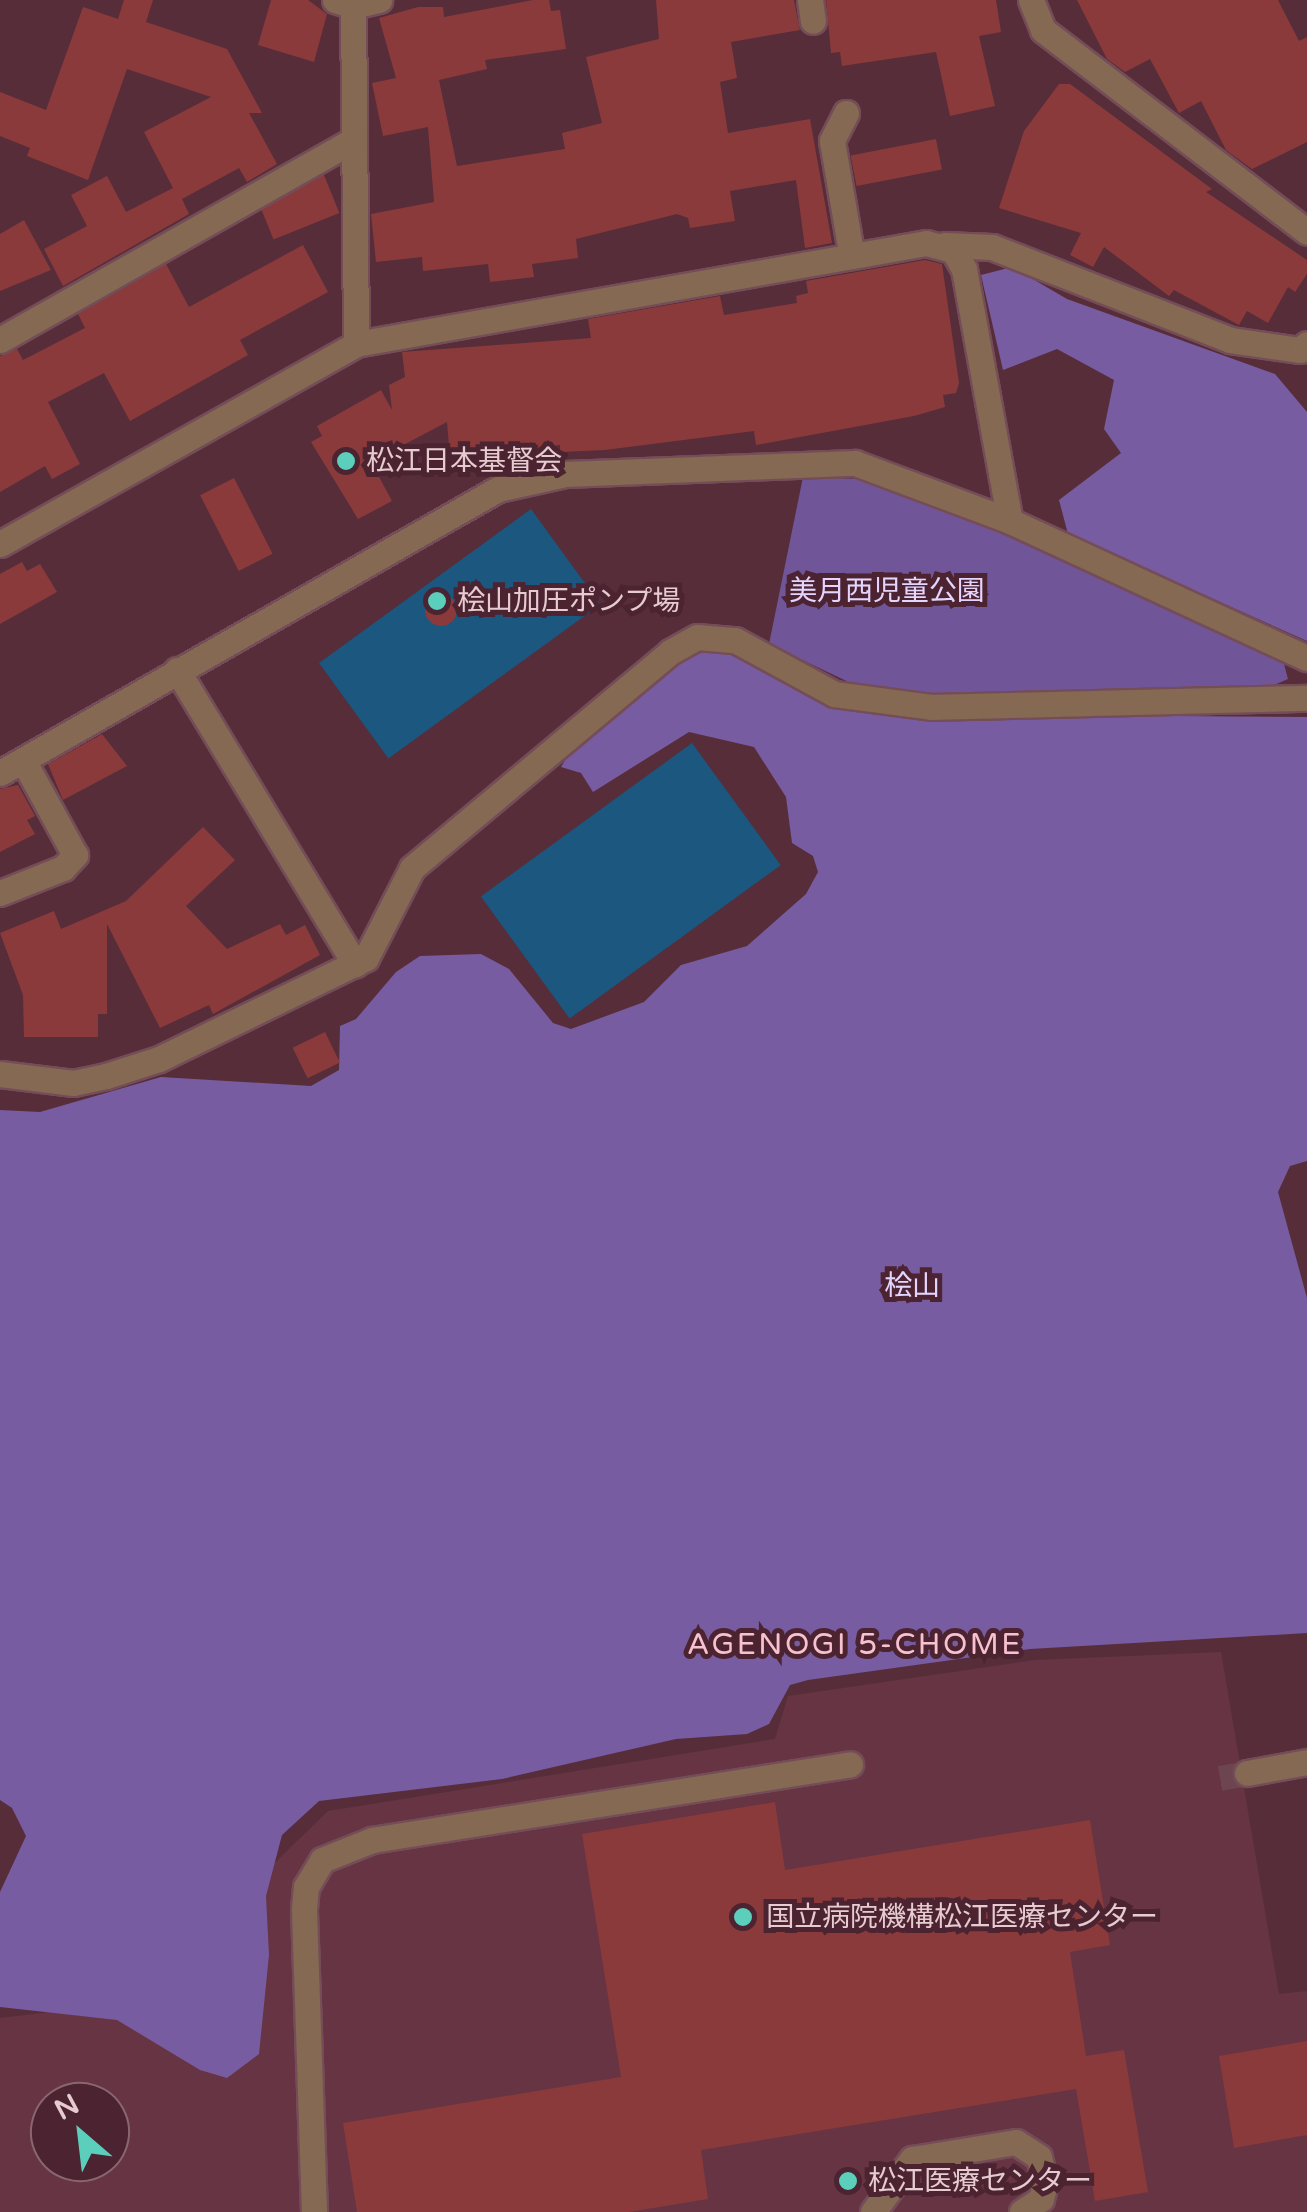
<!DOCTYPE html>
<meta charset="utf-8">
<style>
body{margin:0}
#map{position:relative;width:1307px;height:2212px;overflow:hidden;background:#572d3a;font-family:"Varela Round","Noto Sans JP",sans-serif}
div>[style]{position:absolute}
.built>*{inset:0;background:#663443}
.green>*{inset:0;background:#715599}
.forest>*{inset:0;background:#785ca1}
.water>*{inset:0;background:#1b577e;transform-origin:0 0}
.building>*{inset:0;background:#8a3a3b;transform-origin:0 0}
.round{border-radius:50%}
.minor-tunnel>*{height:25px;margin-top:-12.5px;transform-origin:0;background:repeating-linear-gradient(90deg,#6c4551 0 25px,transparent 0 37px)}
.roads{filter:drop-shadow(2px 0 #744d58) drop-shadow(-2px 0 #744d58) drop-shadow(0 2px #744d58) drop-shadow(0 -2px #744d58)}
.minor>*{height:25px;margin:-12.5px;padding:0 12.5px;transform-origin:12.5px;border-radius:12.5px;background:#856952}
.dots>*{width:28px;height:28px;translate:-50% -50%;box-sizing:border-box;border:5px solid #4c2330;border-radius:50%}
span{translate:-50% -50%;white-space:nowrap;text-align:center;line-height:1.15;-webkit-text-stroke:10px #4c2330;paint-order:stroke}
.poi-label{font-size:28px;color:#e6cbd1}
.left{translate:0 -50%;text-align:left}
.park-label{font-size:28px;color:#e3d5fd}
.neighbourhood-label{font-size:30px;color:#f7c1cf;letter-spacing:2.5px}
.north{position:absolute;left:30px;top:2082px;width:100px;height:100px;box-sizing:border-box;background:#4c2330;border:2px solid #8a6670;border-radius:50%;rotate:332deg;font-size:28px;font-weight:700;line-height:40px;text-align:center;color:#e6cbd1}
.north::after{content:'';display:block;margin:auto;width:35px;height:45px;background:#5bcebc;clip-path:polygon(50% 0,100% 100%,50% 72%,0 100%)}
</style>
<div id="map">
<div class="built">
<i style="clip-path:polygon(evenodd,1221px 1652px,1279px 1994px,1307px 1991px,1307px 2212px,0 2212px,0 2018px,132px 2002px,328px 1811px,775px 1739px,788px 1696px,1035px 1660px,1221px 1652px,50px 2102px,110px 2102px,110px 2162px,50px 2162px,50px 2102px)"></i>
</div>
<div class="green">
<i style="clip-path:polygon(803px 477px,864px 479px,970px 519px,1284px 664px,1288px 679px,1265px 689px,928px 696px,859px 687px,769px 644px)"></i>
</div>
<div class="forest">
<i style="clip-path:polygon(1012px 267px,1067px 299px,1275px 374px,1307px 412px,1307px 641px,1068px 534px,1059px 500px,1121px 453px,1104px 429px,1114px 380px,1057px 349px,1003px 370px,981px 275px)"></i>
<i style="clip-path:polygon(695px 647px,718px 647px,924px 714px,1307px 717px,1307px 1161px,1290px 1166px,1278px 1192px,1307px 1298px,1307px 1633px,1030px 1649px,808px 1680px,790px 1685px,769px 1724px,747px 1734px,676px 1739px,502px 1779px,319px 1801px,282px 1835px,266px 1896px,269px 1955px,259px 2054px,227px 2078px,200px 2070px,117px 2020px,0 2007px,0 1892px,26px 1836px,12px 1808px,0 1800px,0 1110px,40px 1112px,161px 1077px,311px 1086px,339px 1070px,340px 1026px,356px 1019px,396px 972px,420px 956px,481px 954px,509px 969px,553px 1023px,571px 1029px,644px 1002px,681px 965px,747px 946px,806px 894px,818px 872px,813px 856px,792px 843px,786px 797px,754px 747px,689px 732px,593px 792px,581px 773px,561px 767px,574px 745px)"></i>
</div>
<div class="water">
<i style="left:531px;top:509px;width:118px;height:262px;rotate:54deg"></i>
<i style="left:692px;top:743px;width:151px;height:261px;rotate:54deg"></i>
</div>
<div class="building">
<i style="clip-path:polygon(124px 0,153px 0,146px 22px,227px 49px,262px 113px,249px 113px,277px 164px,247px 182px,239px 168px,182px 199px,189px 214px,63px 286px,44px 249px,87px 226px,71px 195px,107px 176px,126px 212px,173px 188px,144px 132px,211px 97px,127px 69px,88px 180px,27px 156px,30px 148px,0 136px,0 92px,46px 110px,83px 7px,118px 19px)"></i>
<i style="clip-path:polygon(271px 0,308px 0,327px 14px,314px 62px,258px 45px)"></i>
<i style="clip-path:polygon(533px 0,549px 0,551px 11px,560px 10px,566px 49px,485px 60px,487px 69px,439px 80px,457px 166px,565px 149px,562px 133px,602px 123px,586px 57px,659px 39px,656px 0,794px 0,800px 30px,731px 42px,737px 78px,720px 82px,728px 133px,810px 119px,832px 243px,805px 248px,796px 180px,730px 191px,735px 221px,690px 228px,688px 218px,677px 214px,576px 239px,578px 258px,532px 264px,534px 277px,490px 282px,488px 264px,423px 271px,422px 257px,376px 262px,371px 214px,434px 202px,428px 127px,383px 136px,372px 83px,396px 78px,379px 18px,418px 7px,443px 7px,444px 17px)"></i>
<i style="clip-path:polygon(826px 0,996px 0,1001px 32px,979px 36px,995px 106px,950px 116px,936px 52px,842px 66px,840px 52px,831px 53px)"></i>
<i style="clip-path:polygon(1077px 0,1278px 0,1299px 41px,1307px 37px,1307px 142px,1252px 169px,1226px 150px,1201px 101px,1179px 113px,1150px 59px,1125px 72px,1107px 59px)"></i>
<i style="clip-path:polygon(1059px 84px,1070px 84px,1212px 189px,1206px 192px,1307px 260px,1307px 274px,1295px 292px,1288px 287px,1268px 323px,1247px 311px,1239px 325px,1174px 290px,1169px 296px,1104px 247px,1093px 267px,1070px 255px,1081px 233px,999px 208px,1024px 131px)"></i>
<i style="left:936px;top:139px;width:31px;height:87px;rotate:79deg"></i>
<i style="left:324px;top:175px;width:41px;height:71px;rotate:68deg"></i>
<i style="clip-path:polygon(24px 220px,51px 270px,0 291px,0 234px)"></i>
<i style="clip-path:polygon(303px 245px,328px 292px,240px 340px,248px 355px,130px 421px,104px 373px,48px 402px,80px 464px,52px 479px,45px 466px,0 492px,0 356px,17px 349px,23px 360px,85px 328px,78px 314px,166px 264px,189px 307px)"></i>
<i style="clip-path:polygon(925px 260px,942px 264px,959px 383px,956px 393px,943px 395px,945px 407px,914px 416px,756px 445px,754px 431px,605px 450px,560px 452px,560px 445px,450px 457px,447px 422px,371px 462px,392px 501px,358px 519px,311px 442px,322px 436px,317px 426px,381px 390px,392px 410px,389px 385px,405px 377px,402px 352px,591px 338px,588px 319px,720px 296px,724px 315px,797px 303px,796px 296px,808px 293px,806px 281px)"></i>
<i style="left:234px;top:478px;width:85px;height:38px;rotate:63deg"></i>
<i style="clip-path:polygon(22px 562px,27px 571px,40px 564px,57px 592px,0 624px,0 574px)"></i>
<i class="round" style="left:425px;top:594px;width:32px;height:32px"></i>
<i style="clip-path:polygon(102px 734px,127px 766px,63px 800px,48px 764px)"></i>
<i style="clip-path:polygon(18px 785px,35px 816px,27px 820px,35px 834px,0 852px,0 789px)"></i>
<i style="clip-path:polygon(203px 827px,235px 860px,186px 906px,227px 949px,280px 924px,286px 935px,305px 925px,320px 955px,213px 1014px,209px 1005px,160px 1028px,107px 924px,107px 1014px,98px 1014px,98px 1037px,24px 1037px,23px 995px,0 933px,54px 911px,61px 929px,126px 901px)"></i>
<i style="left:325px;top:1032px;width:34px;height:36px;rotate:64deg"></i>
<i style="clip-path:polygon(775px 1802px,785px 1870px,1090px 1820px,1110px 1945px,1070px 1952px,1086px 2056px,1124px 2050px,1148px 2192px,1095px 2201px,1076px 2089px,701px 2150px,708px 2199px,629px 2212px,357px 2212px,343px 2123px,621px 2077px,582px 1834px)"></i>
<i style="clip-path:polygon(1307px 2041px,1307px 2135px,1234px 2148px,1219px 2056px)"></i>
</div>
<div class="minor-tunnel">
<i style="left:1220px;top:1778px;width:27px;rotate:-10deg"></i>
</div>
<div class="roads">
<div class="minor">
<i style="left:335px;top:0;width:19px;rotate:18deg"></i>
<i style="left:353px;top:6px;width:27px;rotate:-13deg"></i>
<i style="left:353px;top:0;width:344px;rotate:89.5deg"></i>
<i style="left:810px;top:0;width:21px;rotate:82deg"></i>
<i style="left:1031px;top:0;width:32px;rotate:68deg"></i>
<i style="left:1043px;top:30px;width:332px;rotate:37.4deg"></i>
<i style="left:846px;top:113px;width:31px;rotate:117deg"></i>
<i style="left:832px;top:141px;width:113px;rotate:80.3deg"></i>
<i style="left:945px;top:245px;width:47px;rotate:2.4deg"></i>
<i style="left:992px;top:247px;width:256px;rotate:21.3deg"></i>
<i style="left:1230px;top:340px;width:71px;rotate:8.1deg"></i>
<i style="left:1300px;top:350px;width:9px;rotate:-41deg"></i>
<i style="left:0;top:340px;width:406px;rotate:-29.5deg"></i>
<i style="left:0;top:544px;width:408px;rotate:-29.3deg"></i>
<i style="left:356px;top:344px;width:579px;rotate:-10.05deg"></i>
<i style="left:926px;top:243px;width:28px;rotate:15deg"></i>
<i style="left:953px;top:250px;width:22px;rotate:60deg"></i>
<i style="left:964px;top:269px;width:256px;rotate:79.7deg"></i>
<i style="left:177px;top:670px;width:344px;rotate:58.8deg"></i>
<i style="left:0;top:773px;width:573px;rotate:-29.7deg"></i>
<i style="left:498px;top:489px;width:69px;rotate:-12.6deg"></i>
<i style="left:565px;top:474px;width:290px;rotate:-2.2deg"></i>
<i style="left:855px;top:463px;width:165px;rotate:20.5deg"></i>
<i style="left:1010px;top:521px;width:327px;rotate:24.8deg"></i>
<i style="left:0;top:893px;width:68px;rotate:-21.6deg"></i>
<i style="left:63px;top:868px;width:18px;rotate:-47deg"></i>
<i style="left:75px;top:855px;width:108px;rotate:-118.7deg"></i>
<i style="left:0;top:1074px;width:74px;rotate:7deg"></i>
<i style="left:73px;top:1083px;width:34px;rotate:-12deg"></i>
<i style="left:106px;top:1076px;width:56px;rotate:-17.8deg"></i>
<i style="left:159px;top:1059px;width:230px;rotate:-26deg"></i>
<i style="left:366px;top:958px;width:101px;rotate:-62.9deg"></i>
<i style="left:412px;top:868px;width:336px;rotate:-39.9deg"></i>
<i style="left:670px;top:652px;width:31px;rotate:-29deg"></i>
<i style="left:697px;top:637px;width:38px;rotate:5deg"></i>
<i style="left:735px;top:640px;width:113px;rotate:28.6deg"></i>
<i style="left:834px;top:694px;width:98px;rotate:7.6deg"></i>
<i style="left:931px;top:707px;width:376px;rotate:-1.4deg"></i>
<i style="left:1247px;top:1773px;width:61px;rotate:-10.4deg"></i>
<i style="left:314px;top:2212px;width:303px;rotate:-91.9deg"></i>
<i style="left:304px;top:1909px;width:22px;rotate:-85deg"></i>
<i style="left:306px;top:1887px;width:31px;rotate:-59deg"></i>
<i style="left:322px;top:1860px;width:54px;rotate:-21.8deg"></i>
<i style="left:372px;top:1840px;width:484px;rotate:-9deg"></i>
<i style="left:873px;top:2212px;width:66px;rotate:-53.7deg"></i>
<i style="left:912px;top:2159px;width:105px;rotate:-9.3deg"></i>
<i style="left:1016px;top:2142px;width:27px;rotate:33deg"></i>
<i style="left:1039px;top:2157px;width:27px;rotate:77deg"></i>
<i style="left:1045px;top:2183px;width:16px;rotate:104deg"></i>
<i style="left:1041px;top:2199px;width:23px;rotate:146deg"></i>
</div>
</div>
<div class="dots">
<i style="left:346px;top:461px;background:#5bcebc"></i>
<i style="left:437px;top:601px;background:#5bcebc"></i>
<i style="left:743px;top:1917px;background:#5bcebc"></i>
<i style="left:848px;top:2181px;background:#5bcebc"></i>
</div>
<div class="poi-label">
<span class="left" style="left:366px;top:461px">松江日本基督会</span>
<span class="left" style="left:457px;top:601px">桧山加圧ポンプ場</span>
<span class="left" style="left:766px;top:1917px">国立病院機構松江医療センター</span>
<span class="left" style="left:868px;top:2181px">松江医療センター</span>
</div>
<div class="park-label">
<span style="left:887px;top:591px">美月西児童公園</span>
<span style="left:912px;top:1286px">桧山</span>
</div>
<div class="neighbourhood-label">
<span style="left:855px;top:1645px">AGENOGI 5-CHOME</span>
</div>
<div class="north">N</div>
</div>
